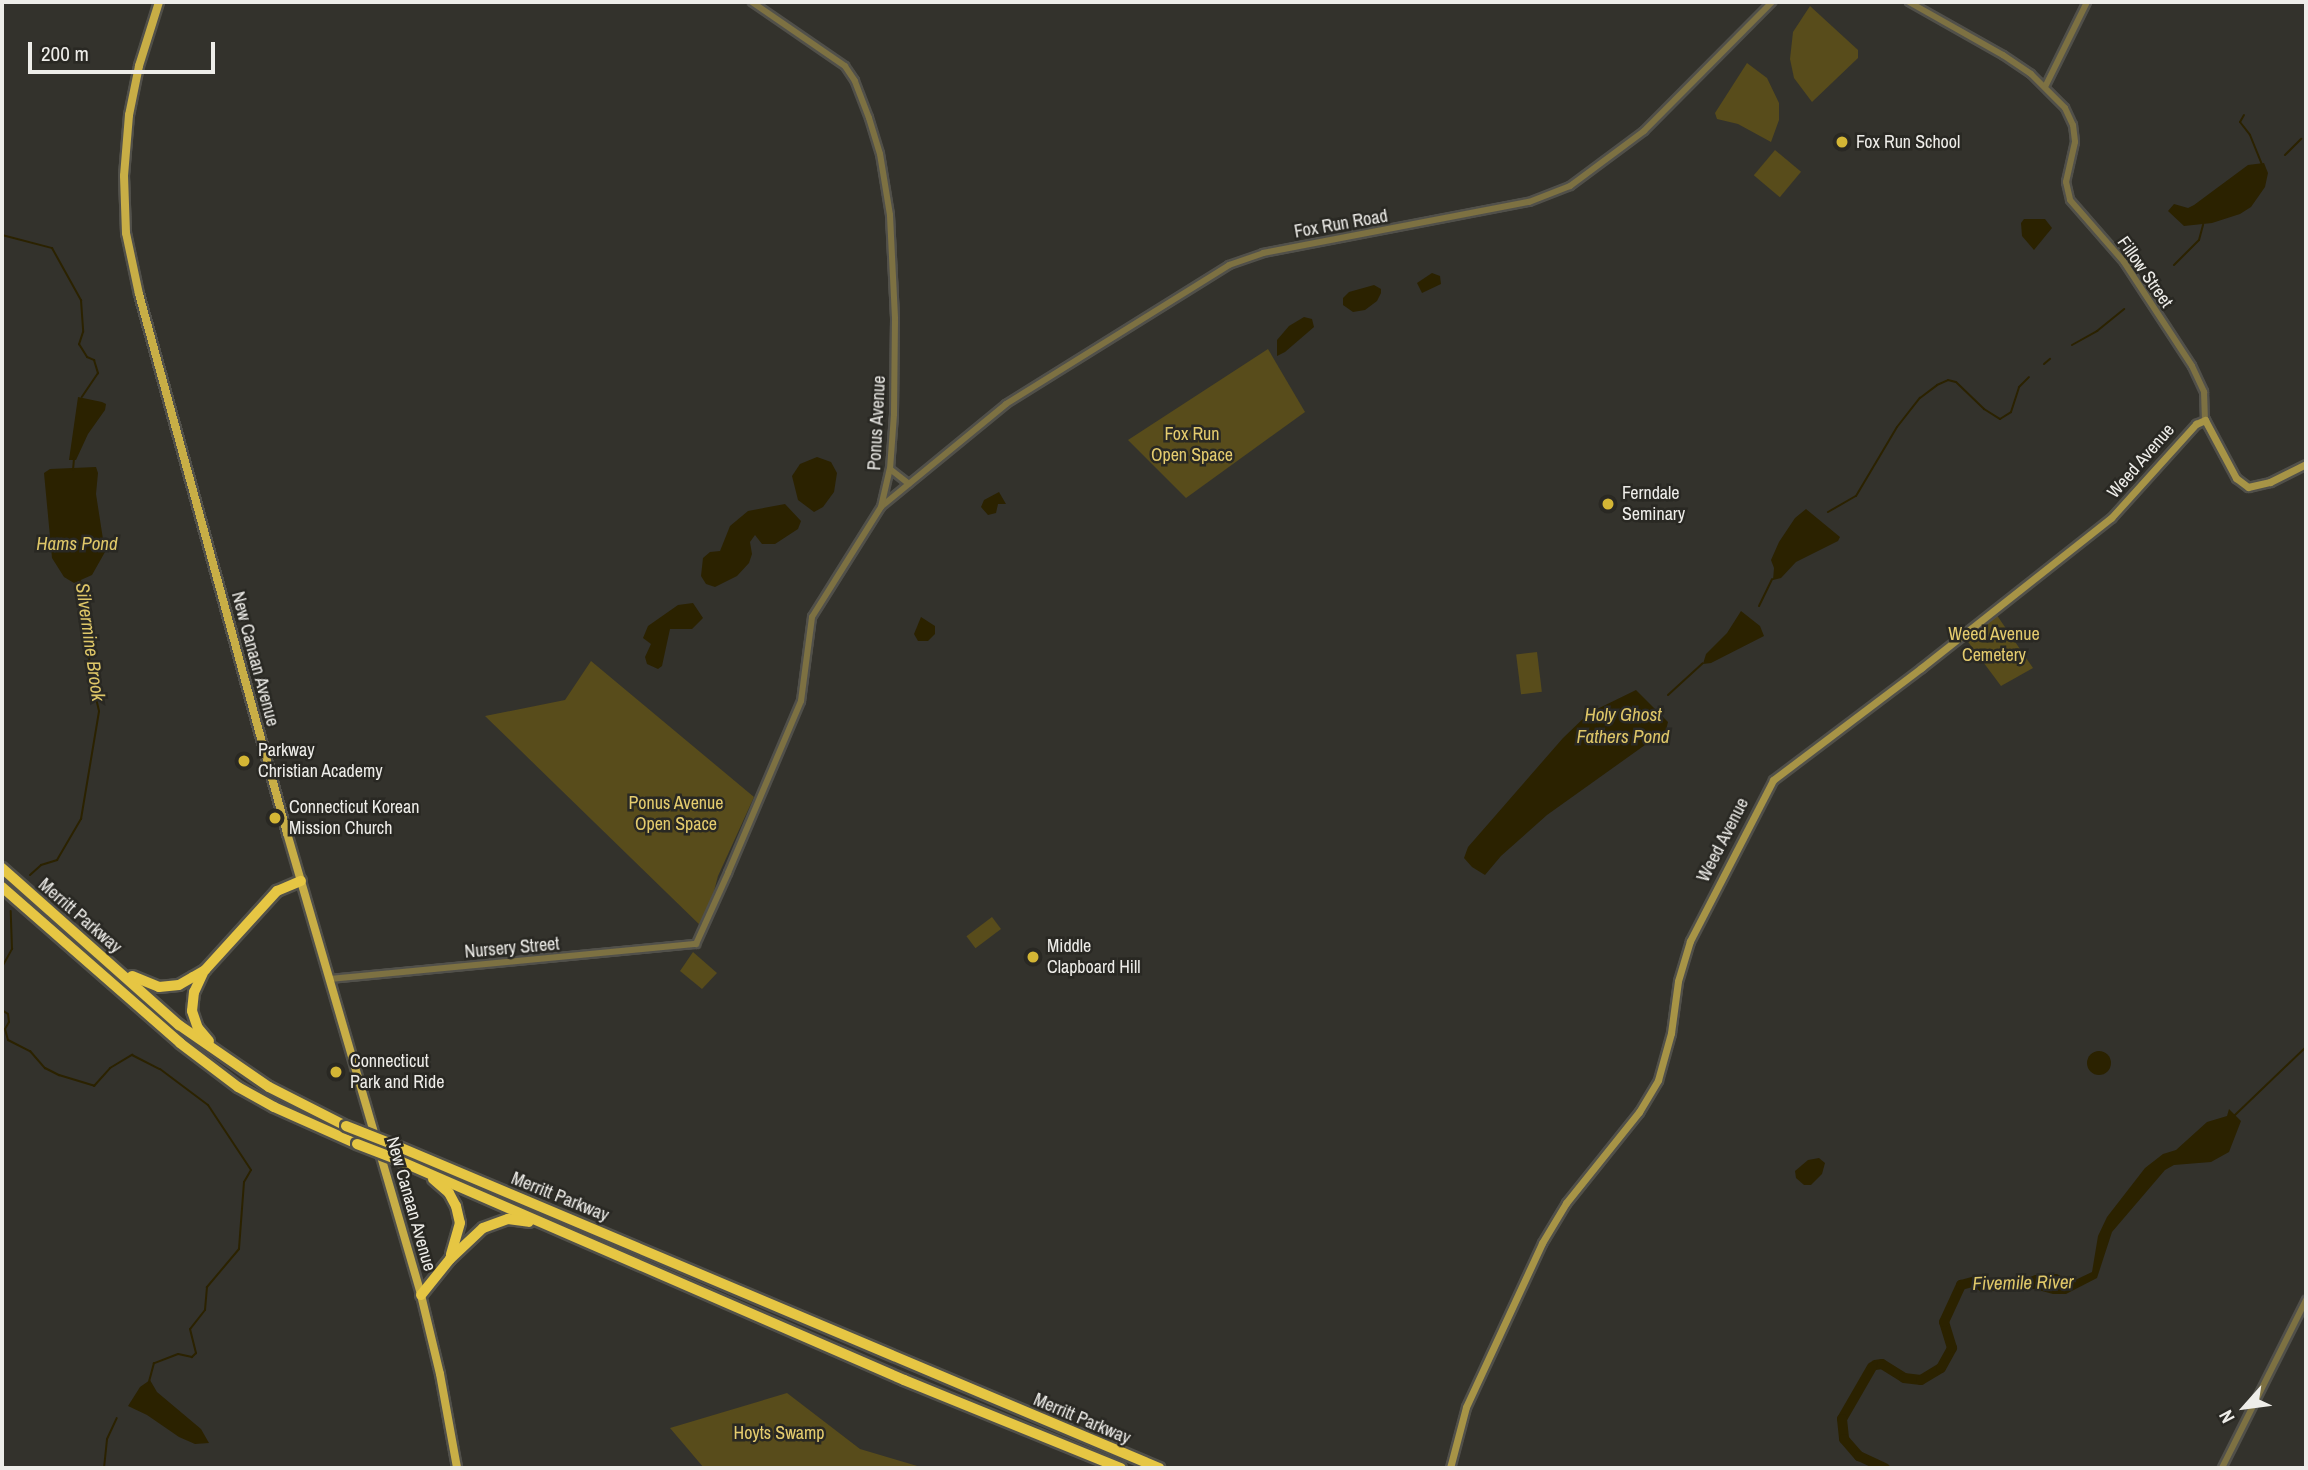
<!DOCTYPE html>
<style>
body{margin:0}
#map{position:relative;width:2308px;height:1470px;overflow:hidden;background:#33322c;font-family:"Archivo Narrow",sans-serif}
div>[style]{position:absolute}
.green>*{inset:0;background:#584c1b;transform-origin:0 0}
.water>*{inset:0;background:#2b2200}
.round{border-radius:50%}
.stream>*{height:2px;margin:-1px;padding:0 1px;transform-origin:1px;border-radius:1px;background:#2b2200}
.river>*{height:10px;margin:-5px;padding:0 5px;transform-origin:5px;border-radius:5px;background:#2b2200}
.roads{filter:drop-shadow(2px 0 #51504a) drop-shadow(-2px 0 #51504a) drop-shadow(0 2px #51504a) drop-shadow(0 -2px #51504a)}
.tertiary>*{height:6px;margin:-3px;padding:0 3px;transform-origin:3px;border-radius:3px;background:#7d7142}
.secondary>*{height:7px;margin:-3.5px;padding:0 3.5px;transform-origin:3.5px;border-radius:3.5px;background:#a79446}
.primary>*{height:8px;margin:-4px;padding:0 4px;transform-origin:4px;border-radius:4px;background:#c8ae46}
.motorway>*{height:10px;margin:-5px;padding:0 5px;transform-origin:5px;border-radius:5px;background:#e6c643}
.bridges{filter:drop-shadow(2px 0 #51504a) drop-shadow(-2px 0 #51504a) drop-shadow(0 2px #51504a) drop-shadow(0 -2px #51504a)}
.motorway-bridge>*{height:10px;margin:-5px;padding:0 5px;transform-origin:5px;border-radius:5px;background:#e6c643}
.dots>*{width:19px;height:19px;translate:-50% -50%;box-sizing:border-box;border:4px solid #292823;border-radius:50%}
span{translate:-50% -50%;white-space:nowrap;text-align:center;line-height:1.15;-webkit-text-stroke:5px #292823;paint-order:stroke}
.poi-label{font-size:18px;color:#eeede9}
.left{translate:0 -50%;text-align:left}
.street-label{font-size:18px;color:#eeede9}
.park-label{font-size:18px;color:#e5cc6e}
.water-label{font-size:19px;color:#dfc768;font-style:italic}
.frame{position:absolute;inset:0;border:4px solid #eeede9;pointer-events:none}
.north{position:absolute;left:2210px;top:1372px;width:70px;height:70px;-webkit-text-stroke:5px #292823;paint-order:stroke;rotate:242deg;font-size:19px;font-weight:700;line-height:28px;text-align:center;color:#eeede9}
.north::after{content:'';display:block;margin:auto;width:24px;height:32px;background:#eeede9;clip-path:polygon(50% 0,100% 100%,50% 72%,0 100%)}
.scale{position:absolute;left:28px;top:42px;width:187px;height:32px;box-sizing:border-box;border:4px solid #eeede9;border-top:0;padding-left:9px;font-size:21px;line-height:24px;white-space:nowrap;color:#eeede9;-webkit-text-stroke:5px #292823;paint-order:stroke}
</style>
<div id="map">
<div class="green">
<i style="clip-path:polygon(1810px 6px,1858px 50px,1858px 58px,1812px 102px,1794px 78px,1790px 59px,1793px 32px)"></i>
<i style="clip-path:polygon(1747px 63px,1767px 78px,1779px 103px,1779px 120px,1771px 142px,1738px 124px,1717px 119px,1715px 113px)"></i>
<i style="left:1775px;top:150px;width:34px;height:33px;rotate:40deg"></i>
<i style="clip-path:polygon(1268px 349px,1305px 412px,1186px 498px,1128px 440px)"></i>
<i style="clip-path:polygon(1994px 611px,2033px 668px,2001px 686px,1963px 635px)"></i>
<i style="left:1537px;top:652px;width:40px;height:21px;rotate:83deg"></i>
<i style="clip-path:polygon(591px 661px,754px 797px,718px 876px,704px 929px,485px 716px,565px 700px)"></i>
<i style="left:992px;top:917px;width:15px;height:32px;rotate:53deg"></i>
<i style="clip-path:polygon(693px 952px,717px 973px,702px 989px,680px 971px)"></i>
<i style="clip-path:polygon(787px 1393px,860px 1449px,924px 1468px,704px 1468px,670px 1428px)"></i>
</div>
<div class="water">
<i style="clip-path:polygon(2264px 163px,2268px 173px,2265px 187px,2251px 207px,2240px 214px,2212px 223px,2184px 226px,2168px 211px,2174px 204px,2188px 208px,2194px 205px,2248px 165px)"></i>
<i style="clip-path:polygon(2024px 219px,2045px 219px,2052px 228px,2034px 250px,2022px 236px,2021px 223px)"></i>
<i style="clip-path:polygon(1432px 273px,1440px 276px,1441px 284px,1422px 293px,1417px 283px)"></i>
<i style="clip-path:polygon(1374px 285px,1381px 289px,1381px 293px,1377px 301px,1365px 310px,1353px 312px,1343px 305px,1343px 298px,1349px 292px)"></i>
<i style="clip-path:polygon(1304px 317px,1312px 319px,1314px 327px,1285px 352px,1277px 356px,1277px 340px,1289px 326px)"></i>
<i style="clip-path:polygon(78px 397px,102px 402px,106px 404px,105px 410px,88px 434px,76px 460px,69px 460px)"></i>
<i style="clip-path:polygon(817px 457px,831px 462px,837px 473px,834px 492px,823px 507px,814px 512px,798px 500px,792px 476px,800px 464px)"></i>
<i style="clip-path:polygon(96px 467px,98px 473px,96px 494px,105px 552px,92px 575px,74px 583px,64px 577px,52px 558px,44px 473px,50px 469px)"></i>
<i style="clip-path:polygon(999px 492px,1006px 504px,998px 504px,996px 513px,988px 515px,981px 507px,984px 500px)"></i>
<i style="clip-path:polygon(785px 504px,801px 521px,798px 529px,775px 544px,762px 544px,755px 535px,750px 542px,752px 554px,749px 563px,737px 576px,715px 587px,706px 584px,701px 576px,703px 558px,710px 552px,720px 551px,730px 526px,748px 511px)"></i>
<i style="clip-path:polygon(1806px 509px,1840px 537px,1838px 541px,1796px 562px,1781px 578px,1773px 580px,1774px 568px,1771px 560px,1779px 542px,1795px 518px)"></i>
<i style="clip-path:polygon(693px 603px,703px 618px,692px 629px,670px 629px,662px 666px,658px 669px,647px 664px,645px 657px,651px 644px,643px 638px,648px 626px,678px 605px)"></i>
<i style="clip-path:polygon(1741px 611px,1760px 626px,1764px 636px,1711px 663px,1703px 664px,1706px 654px,1727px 633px)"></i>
<i style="clip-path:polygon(921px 617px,935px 626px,935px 634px,928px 641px,918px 641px,914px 634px)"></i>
<i style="clip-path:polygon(1636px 690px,1668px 722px,1666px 730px,1547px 815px,1501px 856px,1485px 875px,1472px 867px,1464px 858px,1468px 847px,1563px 738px,1589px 713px)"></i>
<i class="round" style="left:2087px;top:1051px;width:24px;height:24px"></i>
<i style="clip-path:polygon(2229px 1109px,2241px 1121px,2229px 1152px,2211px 1162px,2174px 1165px,2165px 1170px,2112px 1232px,2097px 1278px,2066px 1294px,2053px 1294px,2020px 1285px,2019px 1281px,2035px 1275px,2057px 1274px,2071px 1282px,2092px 1272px,2098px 1236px,2107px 1217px,2145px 1168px,2163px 1154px,2176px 1150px,2207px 1122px,2227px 1116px)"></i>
<i style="clip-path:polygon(1819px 1158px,1825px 1163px,1822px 1174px,1811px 1185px,1804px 1185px,1796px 1178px,1795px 1171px,1808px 1160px)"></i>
<i style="clip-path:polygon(150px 1380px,157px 1392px,201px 1429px,209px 1443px,195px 1444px,179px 1437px,147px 1415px,128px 1406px,140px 1387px)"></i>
</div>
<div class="stream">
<i style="left:2244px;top:115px;width:8px;rotate:120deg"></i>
<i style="left:2240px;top:122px;width:16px;rotate:52deg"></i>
<i style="left:2250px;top:135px;width:31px;rotate:68deg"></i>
<i style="left:2285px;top:155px;width:23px;rotate:-45deg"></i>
<i style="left:2px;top:235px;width:52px;rotate:14.6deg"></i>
<i style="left:52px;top:248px;width:60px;rotate:60.9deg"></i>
<i style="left:81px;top:300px;width:32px;rotate:86deg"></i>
<i style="left:83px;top:332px;width:13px;rotate:108deg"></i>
<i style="left:79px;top:344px;width:15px;rotate:58deg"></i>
<i style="left:87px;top:357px;width:8px;rotate:23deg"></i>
<i style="left:94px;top:360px;width:14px;rotate:73deg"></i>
<i style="left:98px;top:373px;width:29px;rotate:124deg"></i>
<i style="left:2174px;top:265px;width:35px;rotate:-45deg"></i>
<i style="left:2199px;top:240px;width:16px;rotate:-75deg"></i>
<i style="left:2072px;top:345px;width:29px;rotate:-29deg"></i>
<i style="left:2097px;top:331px;width:35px;rotate:-39deg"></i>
<i style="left:2044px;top:364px;width:8px;rotate:-40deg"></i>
<i style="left:73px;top:470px;width:12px;rotate:-85deg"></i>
<i style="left:1828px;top:512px;width:32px;rotate:-30deg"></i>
<i style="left:1856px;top:496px;width:80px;rotate:-59.3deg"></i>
<i style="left:1897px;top:427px;width:37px;rotate:-52deg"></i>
<i style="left:1920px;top:398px;width:21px;rotate:-37deg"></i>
<i style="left:1937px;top:385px;width:12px;rotate:-24deg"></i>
<i style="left:1948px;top:380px;width:8px;rotate:14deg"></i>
<i style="left:1956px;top:382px;width:39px;rotate:44deg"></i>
<i style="left:1984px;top:409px;width:19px;rotate:32deg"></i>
<i style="left:2000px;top:419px;width:13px;rotate:-32deg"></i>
<i style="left:2011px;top:412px;width:26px;rotate:-72deg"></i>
<i style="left:2019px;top:387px;width:14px;rotate:-45deg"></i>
<i style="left:1759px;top:606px;width:30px;rotate:-64deg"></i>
<i style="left:1668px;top:695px;width:47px;rotate:-42.4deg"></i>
<i style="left:30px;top:875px;width:15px;rotate:-42deg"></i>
<i style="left:41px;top:865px;width:17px;rotate:-17deg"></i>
<i style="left:57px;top:860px;width:48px;rotate:-59.7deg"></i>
<i style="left:81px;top:819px;width:109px;rotate:-80.5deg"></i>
<i style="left:99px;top:711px;width:40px;rotate:-103deg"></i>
<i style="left:90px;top:672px;width:74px;rotate:-93.1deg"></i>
<i style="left:86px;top:598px;width:18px;rotate:-109deg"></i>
<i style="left:2px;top:967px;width:21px;rotate:-61deg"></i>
<i style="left:12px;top:949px;width:38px;rotate:-92deg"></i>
<i style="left:2px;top:1010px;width:7px;rotate:34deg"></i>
<i style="left:8px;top:1014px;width:8px;rotate:83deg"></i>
<i style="left:9px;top:1022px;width:8px;rotate:120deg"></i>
<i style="left:5px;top:1029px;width:11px;rotate:75deg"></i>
<i style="left:8px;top:1040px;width:25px;rotate:27deg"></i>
<i style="left:30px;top:1051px;width:23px;rotate:49deg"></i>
<i style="left:45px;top:1068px;width:16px;rotate:27deg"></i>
<i style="left:59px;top:1075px;width:37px;rotate:17deg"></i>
<i style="left:94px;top:1086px;width:24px;rotate:-48deg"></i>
<i style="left:110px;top:1068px;width:26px;rotate:-31deg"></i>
<i style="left:132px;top:1055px;width:31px;rotate:27deg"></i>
<i style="left:160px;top:1069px;width:60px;rotate:36.9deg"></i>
<i style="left:208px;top:1105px;width:78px;rotate:56.5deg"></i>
<i style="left:251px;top:1170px;width:14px;rotate:120deg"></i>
<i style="left:244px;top:1182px;width:67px;rotate:94.3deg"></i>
<i style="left:239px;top:1249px;width:50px;rotate:130.1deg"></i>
<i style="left:207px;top:1287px;width:23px;rotate:95deg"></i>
<i style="left:205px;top:1310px;width:24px;rotate:128deg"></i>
<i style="left:190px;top:1329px;width:25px;rotate:76deg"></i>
<i style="left:196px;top:1353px;width:6px;rotate:135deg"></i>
<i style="left:192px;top:1357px;width:14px;rotate:-168deg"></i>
<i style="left:178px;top:1354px;width:26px;rotate:159deg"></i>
<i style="left:154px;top:1363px;width:20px;rotate:105deg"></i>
<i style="left:2235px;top:1115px;width:98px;rotate:-43.8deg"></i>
<i style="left:104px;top:1468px;width:29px;rotate:-84deg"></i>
<i style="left:107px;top:1439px;width:23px;rotate:-65deg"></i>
</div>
<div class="river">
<i style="left:1875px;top:1365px;width:7px;rotate:-8deg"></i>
<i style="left:1882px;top:1364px;width:26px;rotate:32deg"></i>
<i style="left:1904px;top:1378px;width:17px;rotate:7deg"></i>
<i style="left:1921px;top:1380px;width:23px;rotate:-31deg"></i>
<i style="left:1941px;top:1368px;width:23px;rotate:-61deg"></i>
<i style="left:1952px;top:1348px;width:27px;rotate:-107deg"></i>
<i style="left:1944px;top:1322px;width:41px;rotate:-65.3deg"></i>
<i style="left:1961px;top:1285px;width:16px;rotate:-15deg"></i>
<i style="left:1976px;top:1281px;width:8px;rotate:40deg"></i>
<i style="left:1982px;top:1286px;width:51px;rotate:-2.2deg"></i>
<i style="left:1872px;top:1367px;width:60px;rotate:120deg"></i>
<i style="left:1842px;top:1419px;width:20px;rotate:84deg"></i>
<i style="left:1844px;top:1439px;width:23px;rotate:49deg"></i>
<i style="left:1859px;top:1456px;width:29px;rotate:25deg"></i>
</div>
<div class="roads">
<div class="tertiary">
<i style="left:1909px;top:2px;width:108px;rotate:29.4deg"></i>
<i style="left:2003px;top:55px;width:34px;rotate:34deg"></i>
<i style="left:2031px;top:74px;width:48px;rotate:45deg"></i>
<i style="left:2065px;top:108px;width:19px;rotate:65deg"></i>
<i style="left:2073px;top:125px;width:17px;rotate:83deg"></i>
<i style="left:2075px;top:142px;width:41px;rotate:102.7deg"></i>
<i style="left:2066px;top:182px;width:18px;rotate:77deg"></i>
<i style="left:2070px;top:200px;width:82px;rotate:48.9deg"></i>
<i style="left:2124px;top:262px;width:124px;rotate:56.8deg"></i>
<i style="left:2192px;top:366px;width:29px;rotate:65deg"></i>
<i style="left:2204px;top:392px;width:28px;rotate:88deg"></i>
<i style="left:2045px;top:87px;width:95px;rotate:-63.7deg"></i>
<i style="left:890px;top:469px;width:24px;rotate:38deg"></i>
<i style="left:882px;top:506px;width:161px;rotate:-39.4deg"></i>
<i style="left:1006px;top:404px;width:263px;rotate:-31.9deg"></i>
<i style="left:1229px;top:265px;width:36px;rotate:-19deg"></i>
<i style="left:1263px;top:253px;width:271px;rotate:-10.9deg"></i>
<i style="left:1529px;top:202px;width:44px;rotate:-21.3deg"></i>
<i style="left:1570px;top:186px;width:92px;rotate:-36.6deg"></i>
<i style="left:1644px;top:131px;width:182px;rotate:-45.2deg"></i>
<i style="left:330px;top:979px;width:368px;rotate:-5.5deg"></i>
<i style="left:696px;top:944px;width:78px;rotate:-65.7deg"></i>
<i style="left:728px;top:873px;width:187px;rotate:-67deg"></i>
<i style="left:801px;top:701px;width:85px;rotate:-82.5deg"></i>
<i style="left:812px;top:617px;width:130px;rotate:-57.9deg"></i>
<i style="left:881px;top:507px;width:39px;rotate:-77deg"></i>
<i style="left:890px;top:469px;width:55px;rotate:-85.8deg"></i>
<i style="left:894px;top:414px;width:96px;rotate:-89.4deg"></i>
<i style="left:895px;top:318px;width:103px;rotate:-92.8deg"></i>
<i style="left:890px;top:215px;width:62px;rotate:-99.3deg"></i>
<i style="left:880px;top:154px;width:38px;rotate:-107deg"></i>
<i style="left:869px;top:118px;width:40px;rotate:-111deg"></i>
<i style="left:855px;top:81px;width:18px;rotate:-124deg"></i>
<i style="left:845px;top:66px;width:113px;rotate:-145.5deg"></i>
<i style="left:2222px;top:1468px;width:188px;rotate:-63.4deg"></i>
</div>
<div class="secondary">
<i style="left:1450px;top:1468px;width:63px;rotate:-75.3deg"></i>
<i style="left:1466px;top:1407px;width:181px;rotate:-65.1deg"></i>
<i style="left:1542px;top:1243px;width:47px;rotate:-59deg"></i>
<i style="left:1566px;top:1203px;width:117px;rotate:-51.3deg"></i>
<i style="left:1639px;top:1112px;width:37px;rotate:-59deg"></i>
<i style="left:1658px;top:1080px;width:49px;rotate:-74.5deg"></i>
<i style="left:1671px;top:1033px;width:52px;rotate:-82.3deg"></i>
<i style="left:1678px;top:981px;width:42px;rotate:-73.3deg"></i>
<i style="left:1690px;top:941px;width:181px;rotate:-62.7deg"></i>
<i style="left:1773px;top:780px;width:186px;rotate:-37.1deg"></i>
<i style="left:1921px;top:668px;width:242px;rotate:-38.3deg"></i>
<i style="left:2111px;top:518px;width:127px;rotate:-47.9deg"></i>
<i style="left:2196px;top:424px;width:10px;rotate:-24deg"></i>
<i style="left:2205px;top:420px;width:66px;rotate:61.9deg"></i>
<i style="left:2236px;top:478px;width:15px;rotate:37deg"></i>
<i style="left:2248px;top:487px;width:23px;rotate:-13deg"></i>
<i style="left:2270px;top:482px;width:40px;rotate:-26.6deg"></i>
</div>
<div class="primary">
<i style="left:159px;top:2px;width:67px;rotate:107.4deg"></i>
<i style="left:139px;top:66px;width:50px;rotate:101.5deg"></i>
<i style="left:129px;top:115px;width:61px;rotate:94.7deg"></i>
<i style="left:124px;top:176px;width:57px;rotate:88deg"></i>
<i style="left:126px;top:233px;width:62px;rotate:78deg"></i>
<i style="left:139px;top:294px;width:559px;rotate:74.65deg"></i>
<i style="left:287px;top:833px;width:481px;rotate:73.8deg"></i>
<i style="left:421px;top:1295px;width:81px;rotate:76.5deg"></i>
<i style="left:440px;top:1374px;width:96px;rotate:79.7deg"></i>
</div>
<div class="motorway">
<i style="left:2px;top:868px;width:237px;rotate:41.6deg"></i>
<i style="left:179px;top:1025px;width:109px;rotate:34.6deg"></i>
<i style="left:269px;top:1087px;width:86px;rotate:26.9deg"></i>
<i style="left:2px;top:887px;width:237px;rotate:41.2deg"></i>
<i style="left:180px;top:1043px;width:73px;rotate:37.2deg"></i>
<i style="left:238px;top:1087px;width:41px;rotate:29.1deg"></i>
<i style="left:274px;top:1107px;width:91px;rotate:24deg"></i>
<i style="left:203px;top:973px;width:21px;rotate:115deg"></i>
<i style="left:194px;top:992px;width:19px;rotate:96deg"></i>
<i style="left:192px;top:1011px;width:18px;rotate:71deg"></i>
<i style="left:198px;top:1028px;width:17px;rotate:50deg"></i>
<i style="left:132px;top:976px;width:29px;rotate:22deg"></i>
<i style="left:159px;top:987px;width:20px;rotate:-6deg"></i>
<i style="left:179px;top:985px;width:16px;rotate:-30deg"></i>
<i style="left:193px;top:977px;width:14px;rotate:-30deg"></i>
<i style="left:205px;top:970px;width:107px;rotate:-47.7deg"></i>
<i style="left:277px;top:891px;width:26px;rotate:-23deg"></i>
<i style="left:392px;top:1144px;width:833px;rotate:22.9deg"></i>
<i style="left:393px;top:1158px;width:557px;rotate:23.48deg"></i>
<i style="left:904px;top:1380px;width:234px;rotate:22.1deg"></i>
<i style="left:433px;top:1179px;width:21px;rotate:41deg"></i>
<i style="left:449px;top:1193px;width:15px;rotate:62deg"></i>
<i style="left:456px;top:1206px;width:17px;rotate:77deg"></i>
<i style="left:460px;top:1223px;width:33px;rotate:106deg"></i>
<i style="left:421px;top:1295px;width:46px;rotate:-51.1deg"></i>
<i style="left:450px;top:1259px;width:45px;rotate:-43.2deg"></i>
<i style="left:483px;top:1228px;width:27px;rotate:-20deg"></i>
<i style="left:508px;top:1219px;width:21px;rotate:8deg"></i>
</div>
</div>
<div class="bridges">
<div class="motorway-bridge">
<i style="left:346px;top:1126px;width:49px;rotate:21.4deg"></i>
<i style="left:357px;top:1144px;width:39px;rotate:21deg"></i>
</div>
</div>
<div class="dots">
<i style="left:1842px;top:142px;background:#d4b635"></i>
<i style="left:1608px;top:504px;background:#d4b635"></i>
<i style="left:244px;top:761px;background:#d4b635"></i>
<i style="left:275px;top:818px;background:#d4b635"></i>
<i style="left:1033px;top:957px;background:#d4b635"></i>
<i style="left:336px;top:1072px;background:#d4b635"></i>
</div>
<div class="poi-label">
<span class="left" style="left:1856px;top:142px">Fox Run School</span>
<span class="left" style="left:1622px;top:504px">Ferndale<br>Seminary</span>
<span class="left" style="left:258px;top:761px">Parkway<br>Christian Academy</span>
<span class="left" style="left:289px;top:818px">Connecticut Korean<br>Mission Church</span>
<span class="left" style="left:1047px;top:957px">Middle<br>Clapboard Hill</span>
<span class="left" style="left:350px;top:1072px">Connecticut<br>Park and Ride</span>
</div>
<div class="street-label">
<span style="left:1341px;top:224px;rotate:-10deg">Fox Run Road</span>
<span style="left:2145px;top:272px;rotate:55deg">Fillow Street</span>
<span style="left:877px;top:423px;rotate:-87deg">Ponus Avenue</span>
<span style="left:2141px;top:461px;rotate:-49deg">Weed Avenue</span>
<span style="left:255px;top:659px;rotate:75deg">New Canaan Avenue</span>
<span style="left:1723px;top:840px;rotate:-63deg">Weed Avenue</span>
<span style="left:80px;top:916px;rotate:41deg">Merritt Parkway</span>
<span style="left:512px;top:948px;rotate:-5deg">Nursery Street</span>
<span style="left:560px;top:1197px;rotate:22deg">Merritt Parkway</span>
<span style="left:411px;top:1204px;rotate:74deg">New Canaan Avenue</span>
<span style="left:1082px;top:1419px;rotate:23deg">Merritt Parkway</span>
</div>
<div class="park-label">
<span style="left:1192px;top:445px">Fox Run<br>Open Space</span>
<span style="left:1994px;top:645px">Weed Avenue<br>Cemetery</span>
<span style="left:676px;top:814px">Ponus Avenue<br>Open Space</span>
<span style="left:779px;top:1433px">Hoyts Swamp</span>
</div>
<div class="water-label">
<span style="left:77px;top:544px">Hams Pond</span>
<span style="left:90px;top:642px;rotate:82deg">Silvermine Brook</span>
<span style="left:1623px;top:726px">Holy Ghost<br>Fathers Pond</span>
<span style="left:2023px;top:1283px;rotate:-1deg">Fivemile River</span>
</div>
<div class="frame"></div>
<div class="north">N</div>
<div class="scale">200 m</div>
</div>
